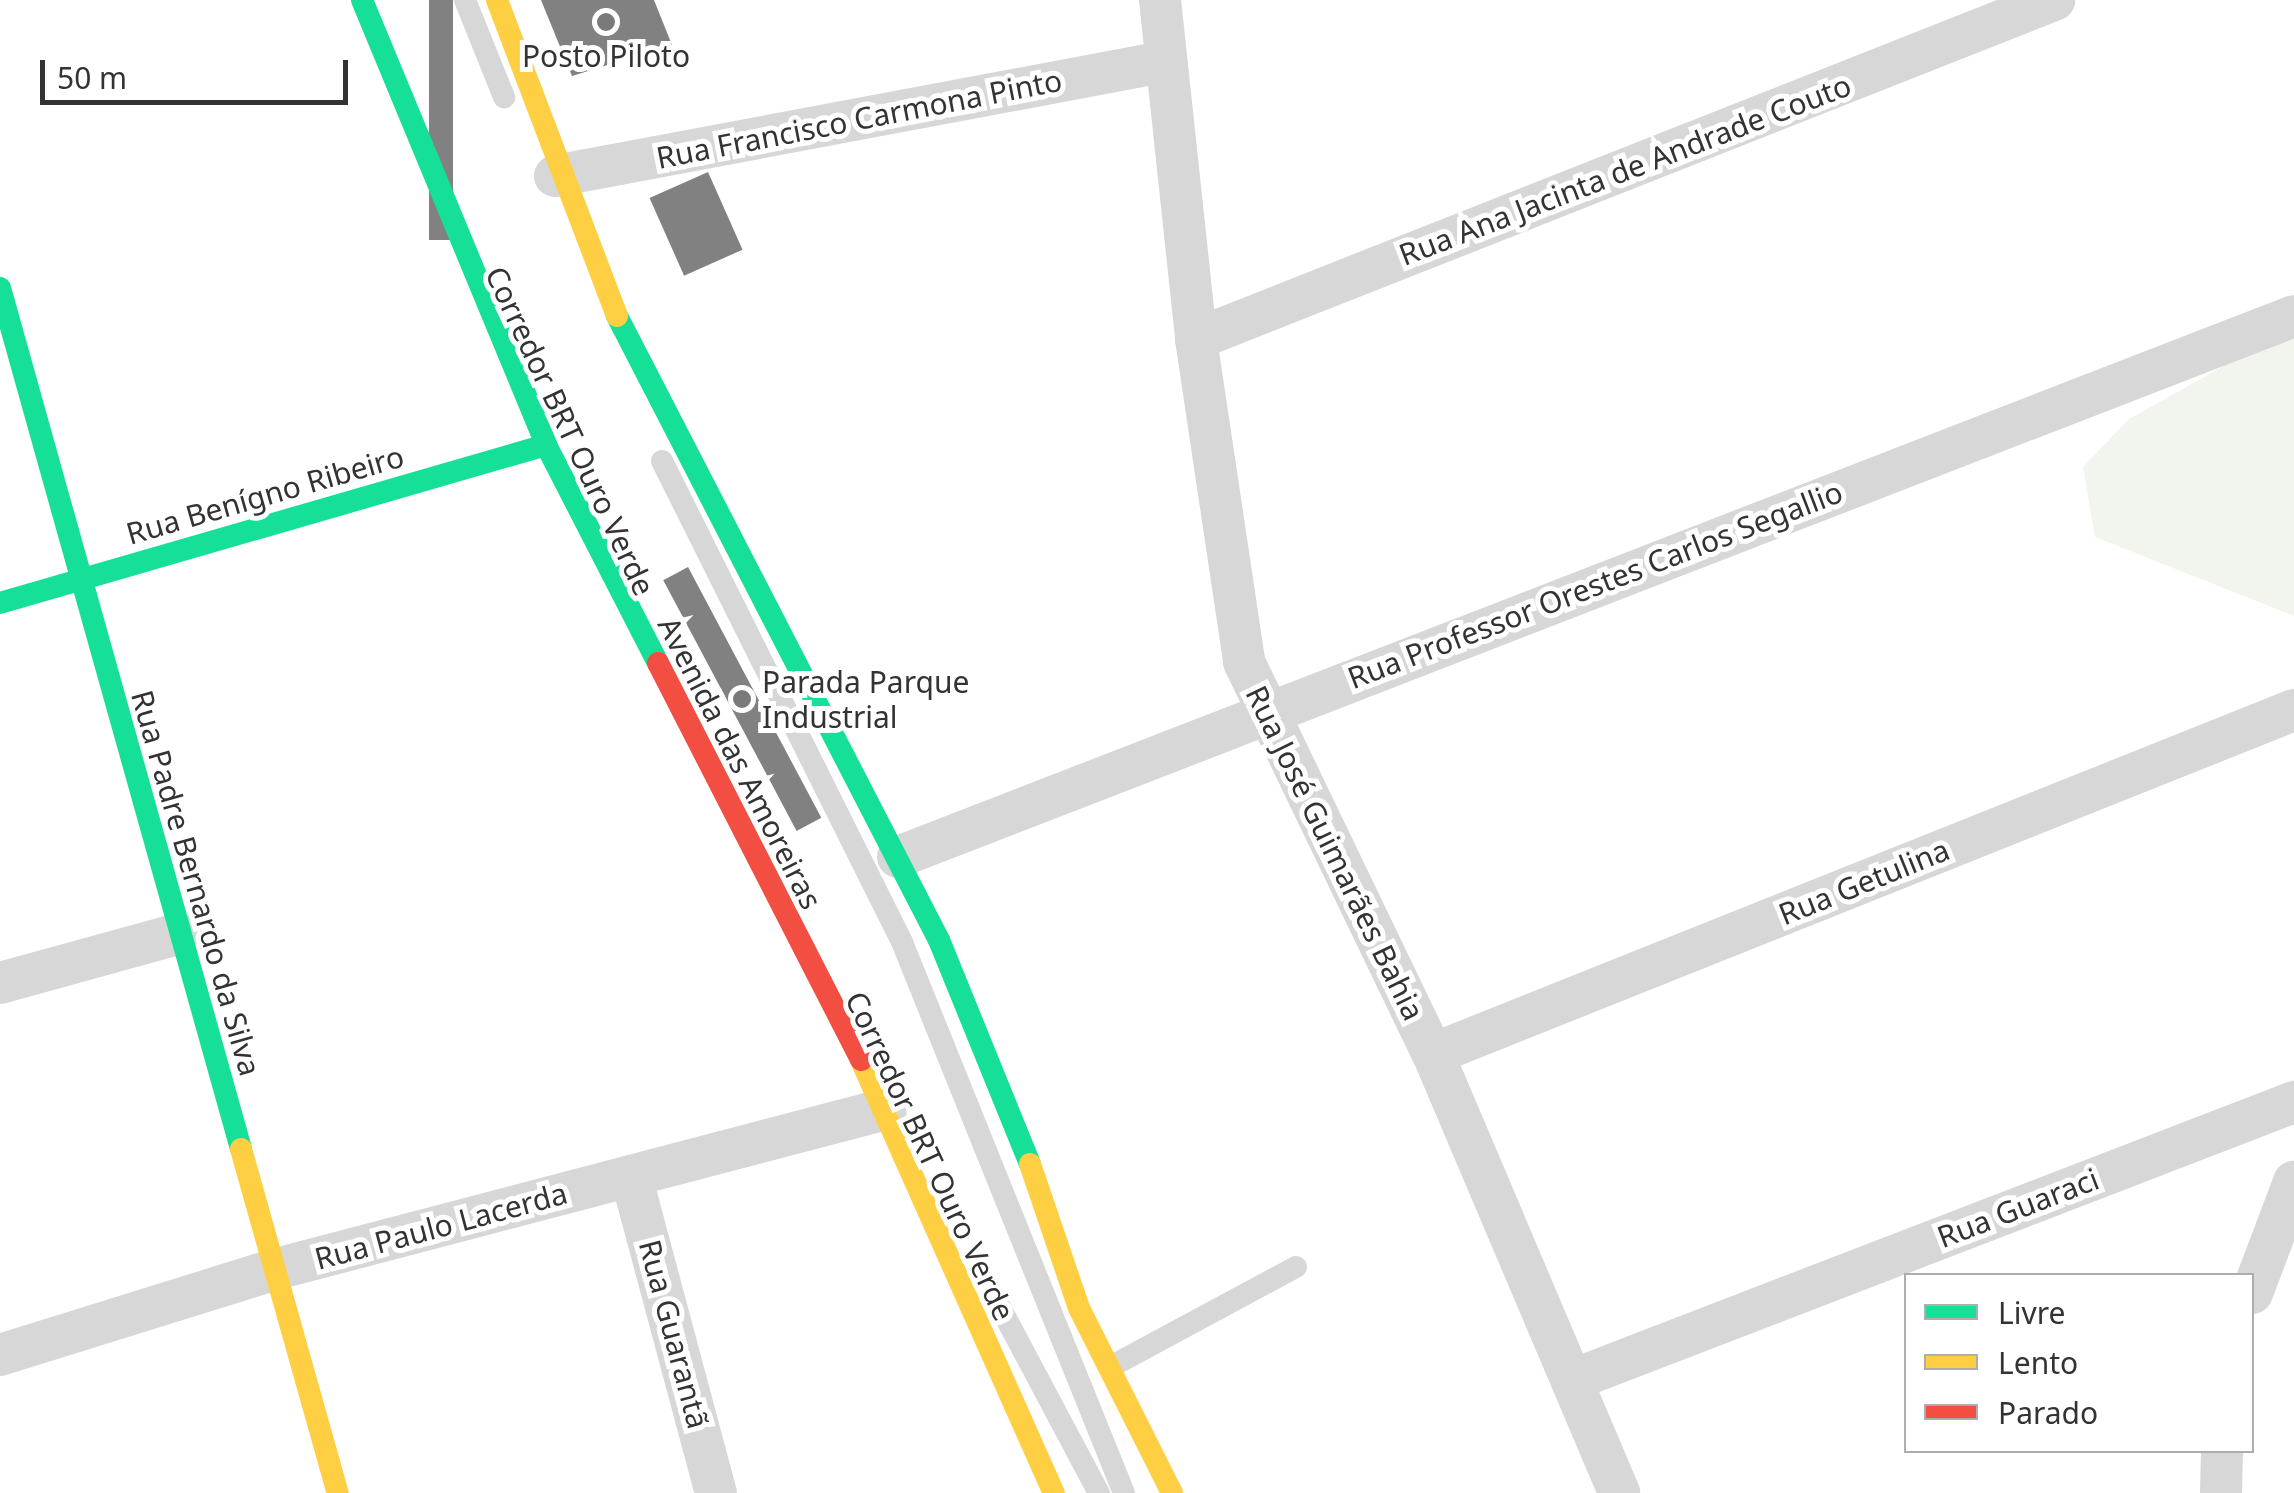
<!DOCTYPE html>
<meta charset="utf-8">
<style>
body{margin:0}
#map{position:relative;width:2294px;height:1493px;overflow:hidden;background:#fff;font-family:"Noto Sans",sans-serif}
div>[style]{position:absolute}
.green>*{inset:0;background:#f1f5ed}
.building>*{inset:0;background:#818181;transform-origin:0 0}
.lane>*{height:22px;margin:-11px;padding:0 11px;transform-origin:11px;border-radius:11px;background:#d7d7d7}
.street>*{height:42px;margin:-21px;padding:0 21px;transform-origin:21px;border-radius:21px;background:#d7d7d7}
.fast>*{height:22px;margin:-11px;padding:0 11px;transform-origin:11px;border-radius:11px;background:#16e098}
.slow>*{height:22px;margin:-11px;padding:0 11px;transform-origin:11px;border-radius:11px;background:#ffcf43}
.jam>*{height:22px;margin:-11px;padding:0 11px;transform-origin:11px;border-radius:11px;background:#f24e42}
.dots>*{width:28px;height:28px;translate:-50% -50%;box-sizing:border-box;border:5px solid #fff;border-radius:50%}
span{translate:-50% -50%;white-space:nowrap;text-align:center;line-height:1.15;-webkit-text-stroke:10px #fff;paint-order:stroke}
.poi-label{font-size:30px;color:#333}
.left{translate:0 -50%;text-align:left}
.street-label{font-size:30px;color:#333}
.legend{position:absolute;left:1904px;top:1273px;width:350px;height:180px;box-sizing:border-box;background:#fff;border:2px solid #adadad;margin:0;padding:12px 18px;list-style:none;font-size:30px;color:#333}
.legend li{display:flex;align-items:center;gap:20px;height:50px}
.legend b{width:50px;border:2px solid #adadad}
.scale{position:absolute;left:40px;top:60px;width:308px;height:45px;box-sizing:border-box;border:5px solid #333;border-top:0;padding-left:12px;font-size:30px;line-height:35px;white-space:nowrap;color:#333;-webkit-text-stroke:8px #fff;paint-order:stroke}
</style>
<div id="map">
<div class="green">
<i style="clip-path:polygon(2294px 327px,2294px 616px,2095px 537px,2083px 467px,2129px 419px)"></i>
</div>
<div class="building">
<i style="left:429px;top:0;width:24px;height:240px"></i>
<i style="clip-path:polygon(541px 0,654px 0,672px 45px,572px 76px)"></i>
<i style="left:708px;top:172px;width:85px;height:64px;rotate:66deg"></i>
<i style="left:688px;top:567px;width:284px;height:28px;rotate:62deg"></i>
</div>
<div class="lane">
<i style="left:465px;top:0;width:105px;rotate:68.1deg"></i>
<i style="left:662px;top:461px;width:538px;rotate:63.48deg"></i>
<i style="left:902px;top:942px;width:594px;rotate:68.06deg"></i>
<i style="left:1000px;top:1307px;width:211px;rotate:62deg"></i>
<i style="left:1112px;top:1366px;width:209px;rotate:-28.3deg"></i>
</div>
<div class="street">
<i style="left:1160px;top:0;width:341px;rotate:83.9deg"></i>
<i style="left:1196px;top:339px;width:327px;rotate:81.5deg"></i>
<i style="left:1244px;top:662px;width:435px;rotate:64.3deg"></i>
<i style="left:1433px;top:1054px;width:477px;rotate:67deg"></i>
<i style="left:555px;top:176px;width:619px;rotate:-10.62deg"></i>
<i style="left:1196px;top:339px;width:923px;rotate:-21.56deg"></i>
<i style="left:898px;top:857px;width:1497px;rotate:-21.18deg"></i>
<i style="left:0;top:983px;width:185px;rotate:-15.4deg"></i>
<i style="left:1433px;top:1054px;width:927px;rotate:-21.78deg"></i>
<i style="left:631px;top:1176px;width:328px;rotate:75deg"></i>
<i style="left:2252px;top:1293px;width:119px;rotate:-69.3deg"></i>
<i style="left:0;top:1355px;width:289px;rotate:-17.3deg"></i>
<i style="left:276px;top:1269px;width:631px;rotate:-14.7deg"></i>
<i style="left:1575px;top:1379px;width:771px;rotate:-21.07deg"></i>
<i style="left:2221px;top:1493px;width:43px;rotate:-88.7deg"></i>
</div>
<div class="fast">
<i style="left:362px;top:0;width:482px;rotate:67.5deg"></i>
<i style="left:546px;top:445px;width:245px;rotate:62.8deg"></i>
<i style="left:0;top:288px;width:894px;rotate:74.36deg"></i>
<i style="left:617px;top:316px;width:702px;rotate:62.71deg"></i>
<i style="left:939px;top:940px;width:242px;rotate:67.9deg"></i>
<i style="left:0;top:603px;width:568px;rotate:-16.14deg"></i>
</div>
<div class="slow">
<i style="left:497px;top:0;width:338px;rotate:69.2deg"></i>
<i style="left:861px;top:1060px;width:474px;rotate:66deg"></i>
<i style="left:241px;top:1149px;width:357px;rotate:74.3deg"></i>
<i style="left:1030px;top:1164px;width:152px;rotate:71.2deg"></i>
<i style="left:1079px;top:1308px;width:207px;rotate:63.3deg"></i>
</div>
<div class="jam">
<i style="left:658px;top:663px;width:446px;rotate:62.9deg"></i>
</div>
<div class="dots">
<i style="left:606px;top:22px;background:#7a7a7a"></i>
<i style="left:742px;top:699px;background:#7a7a7a"></i>
</div>
<div class="poi-label">
<span style="left:606px;top:56px">Posto Piloto</span>
<span class="left" style="left:762px;top:699px">Parada Parque<br>Industrial</span>
</div>
<div class="street-label">
<span style="left:859px;top:119px;rotate:-11deg">Rua Francisco Carmona Pinto</span>
<span style="left:1625px;top:170px;rotate:-21deg">Rua Ana Jacinta de Andrade Couto</span>
<span style="left:570px;top:431px;rotate:65deg">Corredor BRT Ouro Verde</span>
<span style="left:265px;top:495px;rotate:-16deg">Rua Benígno Ribeiro</span>
<span style="left:1595px;top:585px;rotate:-21deg">Rua Professor Orestes Carlos Segallio</span>
<span style="left:740px;top:763px;rotate:63deg">Avenida das Amoreiras</span>
<span style="left:1335px;top:853px;rotate:64deg">Rua José Guimarães Bahia</span>
<span style="left:1864px;top:882px;rotate:-22deg">Rua Getulina</span>
<span style="left:196px;top:883px;rotate:74deg">Rua Padre Bernardo da Silva</span>
<span style="left:930px;top:1156px;rotate:65deg">Corredor BRT Ouro Verde</span>
<span style="left:2018px;top:1208px;rotate:-21deg">Rua Guaraci</span>
<span style="left:441px;top:1226px;rotate:-15deg">Rua Paulo Lacerda</span>
<span style="left:674px;top:1334px;rotate:75deg">Rua Guarantã</span>
</div>
<ul class="legend">
<li><b style="height:12px;background:#16e098"></b>Livre</li>
<li><b style="height:12px;background:#ffcf43"></b>Lento</li>
<li><b style="height:12px;background:#f24e42"></b>Parado</li>
</ul>
<div class="scale">50 m</div>
</div>
